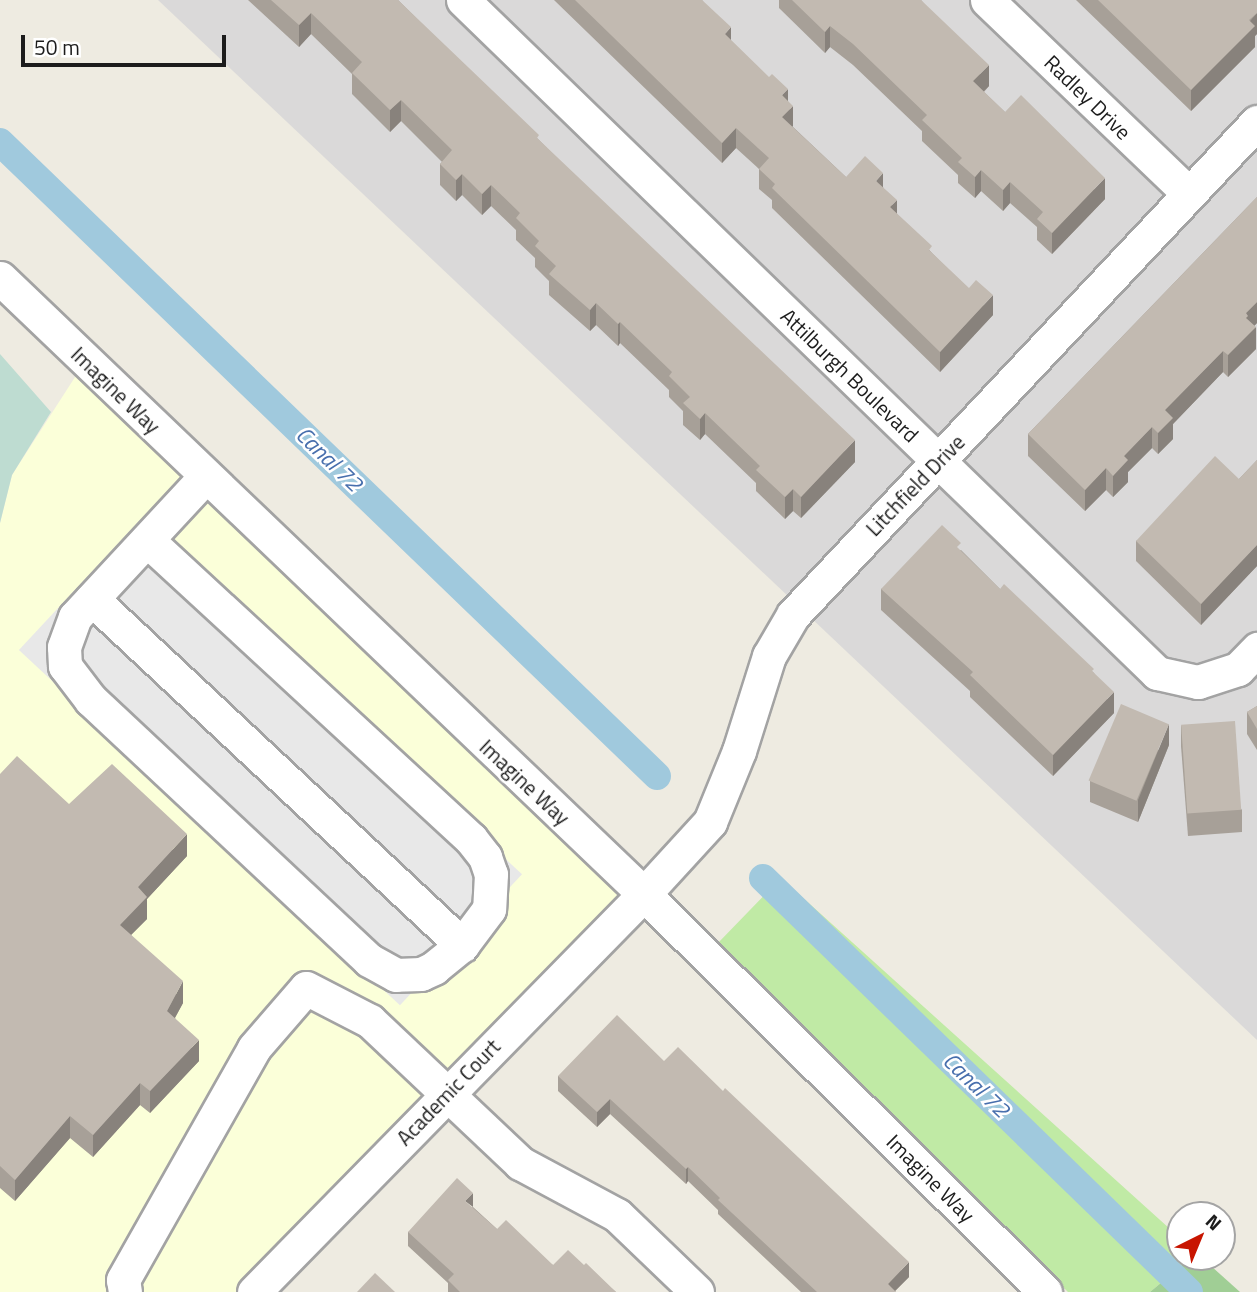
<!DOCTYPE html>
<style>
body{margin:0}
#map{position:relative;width:1257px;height:1292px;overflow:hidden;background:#eeebe1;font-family:"Titillium Web",sans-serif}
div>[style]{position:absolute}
.residential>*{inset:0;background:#dad9d9}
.education>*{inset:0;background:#fbffd9}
.grass>*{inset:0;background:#c0eaa5}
.forest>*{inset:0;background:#a0ce95}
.wetland>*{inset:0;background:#bedcd1}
.parking>*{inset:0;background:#e8e8e8;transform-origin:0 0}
.canal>*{height:28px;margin:-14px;padding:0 14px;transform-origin:14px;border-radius:14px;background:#a0c9dd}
.roads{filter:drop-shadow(2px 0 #a3a3a3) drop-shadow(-2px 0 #a3a3a3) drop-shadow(0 2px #a3a3a3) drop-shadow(0 -2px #a3a3a3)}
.minor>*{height:33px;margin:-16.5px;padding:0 16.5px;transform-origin:16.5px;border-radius:16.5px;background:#fff}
.wall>*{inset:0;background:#a7a098}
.shaded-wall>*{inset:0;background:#88827c}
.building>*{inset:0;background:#c2bab1;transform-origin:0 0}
span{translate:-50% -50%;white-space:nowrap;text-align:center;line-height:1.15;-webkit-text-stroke:5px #fff;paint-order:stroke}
.street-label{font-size:21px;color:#1c1c1c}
.water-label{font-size:23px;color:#486fad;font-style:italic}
.north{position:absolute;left:1166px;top:1201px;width:70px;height:70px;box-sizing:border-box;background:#fff;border:2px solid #a4a4a4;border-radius:50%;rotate:43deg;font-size:19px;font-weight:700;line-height:28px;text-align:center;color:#1c1c1c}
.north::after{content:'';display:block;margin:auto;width:24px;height:32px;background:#c81500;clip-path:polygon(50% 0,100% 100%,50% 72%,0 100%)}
.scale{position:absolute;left:21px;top:35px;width:205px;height:32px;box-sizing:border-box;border:4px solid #1c1c1c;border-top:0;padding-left:9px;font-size:21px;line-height:24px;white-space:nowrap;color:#1c1c1c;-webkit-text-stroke:5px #fff;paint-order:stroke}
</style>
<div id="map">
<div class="residential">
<i style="clip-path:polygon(158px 0,1257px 0,1257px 1040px)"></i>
</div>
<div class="education">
<i style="clip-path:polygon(86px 360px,644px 894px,256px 1292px,0 1292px,0 523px,12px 475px)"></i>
</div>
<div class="grass">
<i style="clip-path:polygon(781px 878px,1180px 1238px,1180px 1257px,1192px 1257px,1150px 1292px,1068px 1292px,717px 944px)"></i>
</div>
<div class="forest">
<i style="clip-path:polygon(1192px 1257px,1201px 1257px,1240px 1292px,1150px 1292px)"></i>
</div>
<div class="wetland">
<i style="clip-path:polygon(0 354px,51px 412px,12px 475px,0 523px)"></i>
</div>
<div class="parking">
<i style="left:141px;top:519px;width:521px;height:179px;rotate:43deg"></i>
</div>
<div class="canal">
<i style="left:0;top:142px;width:913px;rotate:43.98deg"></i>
<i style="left:763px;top:878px;width:594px;rotate:44.18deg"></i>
</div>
<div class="roads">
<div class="minor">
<i style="left:463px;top:0;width:967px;rotate:44.12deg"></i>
<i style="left:1157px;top:673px;width:42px;rotate:12.4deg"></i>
<i style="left:1198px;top:682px;width:42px;rotate:-18deg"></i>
<i style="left:1238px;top:669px;width:28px;rotate:-46deg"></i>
<i style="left:987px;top:0;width:280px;rotate:43.8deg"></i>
<i style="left:0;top:278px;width:891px;rotate:43.73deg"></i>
<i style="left:644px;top:894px;width:565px;rotate:44.78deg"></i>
<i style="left:147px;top:540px;width:441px;rotate:42.7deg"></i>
<i style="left:471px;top:839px;width:23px;rotate:52deg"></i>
<i style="left:485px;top:857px;width:18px;rotate:71deg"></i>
<i style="left:491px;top:874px;width:35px;rotate:93deg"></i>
<i style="left:489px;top:909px;width:45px;rotate:126.9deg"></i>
<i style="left:462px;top:945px;width:36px;rotate:141deg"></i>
<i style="left:434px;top:968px;width:14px;rotate:155deg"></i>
<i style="left:421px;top:974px;width:25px;rotate:178deg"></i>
<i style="left:396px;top:975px;width:31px;rotate:-151deg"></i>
<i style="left:369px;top:960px;width:381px;rotate:-136.9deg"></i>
<i style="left:91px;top:700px;width:43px;rotate:-127.4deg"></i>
<i style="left:65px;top:666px;width:19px;rotate:-93deg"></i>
<i style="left:64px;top:647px;width:32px;rotate:-70deg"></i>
<i style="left:75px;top:617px;width:192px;rotate:-47.1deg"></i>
<i style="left:92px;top:599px;width:507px;rotate:43.08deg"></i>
<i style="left:125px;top:1292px;width:12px;rotate:-99deg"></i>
<i style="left:123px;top:1280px;width:266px;rotate:-60.5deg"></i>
<i style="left:254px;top:1048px;width:79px;rotate:-49.1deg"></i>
<i style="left:306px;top:988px;width:72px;rotate:27.3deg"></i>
<i style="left:370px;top:1021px;width:207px;rotate:43.4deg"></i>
<i style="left:520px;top:1163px;width:110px;rotate:28.2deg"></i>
<i style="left:617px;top:1215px;width:111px;rotate:43.9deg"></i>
<i style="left:254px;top:1292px;width:557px;rotate:-45.58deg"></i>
<i style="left:644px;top:894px;width:98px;rotate:-47.5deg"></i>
<i style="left:710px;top:822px;width:77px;rotate:-67.8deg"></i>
<i style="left:739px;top:751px;width:100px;rotate:-72.5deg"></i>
<i style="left:769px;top:656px;width:48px;rotate:-59.7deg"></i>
<i style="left:793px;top:615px;width:677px;rotate:-46.74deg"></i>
</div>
</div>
<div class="wall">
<i style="clip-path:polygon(248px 0,398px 0,539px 140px,855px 462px,801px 518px,793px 511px,785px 519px,756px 491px,756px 483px,705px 434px,700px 440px,683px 425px,683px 411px,669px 397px,669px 390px,620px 343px,618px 346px,596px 325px,590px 331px,549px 295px,549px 281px,535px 267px,535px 258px,516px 240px,516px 230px,491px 206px,482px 215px,462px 195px,456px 201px,440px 185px,440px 164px,442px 162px,401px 121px,390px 132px,352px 94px,352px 74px,311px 34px,299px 47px)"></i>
<i style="clip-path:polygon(554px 0,702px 0,731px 41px,788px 101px,793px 126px,792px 126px,846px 177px,883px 187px,897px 214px,932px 253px,993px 315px,940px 372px,772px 208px,772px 200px,759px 189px,759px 169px,736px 148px,722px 163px)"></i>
<i style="clip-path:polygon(779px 0,921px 0,989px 86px,984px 92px,1005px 112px,1105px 199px,1052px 254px,1037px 240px,1037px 227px,1010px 203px,1003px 211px,981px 191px,975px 198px,958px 183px,958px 175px,922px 141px,922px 131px,853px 65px,830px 47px,825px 53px,779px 8px)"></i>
<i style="clip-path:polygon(1076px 0,1257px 0,1257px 34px,1255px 36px,1255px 47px,1191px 111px)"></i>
<i style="clip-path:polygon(1257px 197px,1257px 323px,1254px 326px,1256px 349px,1228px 377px,1223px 372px,1173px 424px,1173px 439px,1158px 454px,1152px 448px,1128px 472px,1128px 482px,1113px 497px,1106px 490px,1085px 511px,1028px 456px,1028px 434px)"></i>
<i style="clip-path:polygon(1257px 460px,1257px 566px,1201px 625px,1136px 561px,1136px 541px,1239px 479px)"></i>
<i style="clip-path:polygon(961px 550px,1000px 589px,1094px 673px,1114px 713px,1053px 776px,970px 697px,970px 691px,881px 610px,881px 589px)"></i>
<i style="clip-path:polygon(1257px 706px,1257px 750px,1247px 734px,1247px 712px)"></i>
<i style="clip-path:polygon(1181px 725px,1242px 810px,1242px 832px,1188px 836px,1181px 746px)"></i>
<i style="clip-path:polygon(1169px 745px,1138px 822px,1090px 802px,1090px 781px)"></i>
<i style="clip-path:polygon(0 774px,187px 856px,147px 899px,147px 919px,131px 935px,183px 1003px,175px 1018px,199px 1061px,150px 1113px,140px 1105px,93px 1157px,70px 1138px,15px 1201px,0 1188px)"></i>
<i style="clip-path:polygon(664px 1061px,909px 1277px,895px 1291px,896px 1292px,801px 1292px,718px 1214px,718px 1210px,688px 1181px,686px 1184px,610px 1114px,597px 1127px,558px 1091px,558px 1076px)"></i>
<i style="clip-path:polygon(473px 1207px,497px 1229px,553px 1265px,584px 1265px,616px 1292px,448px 1292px,448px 1283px,408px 1246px,408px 1232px)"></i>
</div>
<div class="shaded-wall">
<i style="clip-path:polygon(311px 13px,311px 34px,299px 47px,299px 25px)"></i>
<i style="clip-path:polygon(1257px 13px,1257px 34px,1255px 36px,1255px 47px,1191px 111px,1191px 90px)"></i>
<i style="clip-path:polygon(830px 26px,830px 47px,825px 53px,825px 32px)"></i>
<i style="clip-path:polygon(731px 27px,731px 47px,725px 34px)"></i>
<i style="clip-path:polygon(989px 65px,989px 86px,973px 102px,973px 81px)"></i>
<i style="clip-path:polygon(788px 89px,788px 109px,782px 95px)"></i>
<i style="clip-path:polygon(401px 100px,401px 121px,390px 132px,390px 110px)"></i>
<i style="clip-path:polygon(793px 106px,793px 126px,782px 137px,782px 117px)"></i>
<i style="clip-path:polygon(736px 128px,736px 148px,722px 163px,722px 143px)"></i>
<i style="clip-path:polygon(981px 170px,981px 191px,975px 198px,975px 177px)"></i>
<i style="clip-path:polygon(883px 173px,883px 193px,876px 181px)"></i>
<i style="clip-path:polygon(462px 174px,462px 195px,456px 201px,456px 180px)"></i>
<i style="clip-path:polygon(1105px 178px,1105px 199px,1052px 254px,1052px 233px)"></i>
<i style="clip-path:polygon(1010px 182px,1010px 203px,1003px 211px,1003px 190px)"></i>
<i style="clip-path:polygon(491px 185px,491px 206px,482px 215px,482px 194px)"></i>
<i style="clip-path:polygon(897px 200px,897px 220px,890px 207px)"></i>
<i style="clip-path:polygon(993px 295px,993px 315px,940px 372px,940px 352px)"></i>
<i style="clip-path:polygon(1257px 302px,1257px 323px,1248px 332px,1256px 327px,1256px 349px,1228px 377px,1228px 355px,1246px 313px)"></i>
<i style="clip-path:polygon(596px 303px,596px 325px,590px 331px,590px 310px)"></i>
<i style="clip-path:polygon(620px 322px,620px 343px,618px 346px,618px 324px)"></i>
<i style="clip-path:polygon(1223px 351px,1223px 372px,1173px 424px,1173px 439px,1158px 454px,1158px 433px,1165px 410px)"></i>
<i style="clip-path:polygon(705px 413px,705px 434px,700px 440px,700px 419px)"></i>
<i style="clip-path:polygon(1152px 427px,1152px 448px,1128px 472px,1128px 482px,1113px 497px,1113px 476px,1124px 456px)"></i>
<i style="clip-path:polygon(855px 440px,855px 462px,801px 518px,801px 497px)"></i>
<i style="clip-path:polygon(1106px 468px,1106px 490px,1085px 511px,1085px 490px)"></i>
<i style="clip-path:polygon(793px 489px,793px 511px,785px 519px,785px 497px)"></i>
<i style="clip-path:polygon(1257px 545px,1257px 566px,1201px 625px,1201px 604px)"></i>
<i style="clip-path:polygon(1114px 692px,1114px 713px,1053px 776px,1053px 755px)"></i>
<i style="clip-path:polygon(1169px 724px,1169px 745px,1138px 822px,1138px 800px)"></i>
<i style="clip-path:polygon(187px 834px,187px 856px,147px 899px,147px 919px,120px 946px,120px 925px,138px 887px)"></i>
<i style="clip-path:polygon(183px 981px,183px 1003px,167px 1032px,167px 1011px)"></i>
<i style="clip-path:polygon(199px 1040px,199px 1061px,150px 1113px,150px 1091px)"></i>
<i style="clip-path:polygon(140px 1083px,140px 1105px,93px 1157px,93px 1135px)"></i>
<i style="clip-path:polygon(610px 1099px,610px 1114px,597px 1127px,597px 1112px)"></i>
<i style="clip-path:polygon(70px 1116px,70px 1138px,15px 1201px,15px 1180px)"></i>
<i style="clip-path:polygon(688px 1167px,688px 1181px,686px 1184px,686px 1169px)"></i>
<i style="clip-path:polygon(473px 1193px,473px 1207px,465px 1201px)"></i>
<i style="clip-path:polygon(909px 1262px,909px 1277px,894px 1292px,888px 1284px)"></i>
</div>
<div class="building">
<i style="clip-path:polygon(271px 0,398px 0,539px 135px,537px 138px,855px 440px,801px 497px,793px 489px,785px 497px,756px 470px,760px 466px,705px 413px,700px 419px,683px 403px,690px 397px,669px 376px,672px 372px,620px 322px,618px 324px,596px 303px,590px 310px,549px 274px,556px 266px,535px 246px,539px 241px,516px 218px,520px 213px,491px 185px,482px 194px,462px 174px,456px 180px,440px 164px,452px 150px,401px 100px,390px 110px,352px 73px,362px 62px,311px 13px,299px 25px)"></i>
<i style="clip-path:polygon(575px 0,702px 0,731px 27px,725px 34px,769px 77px,772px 74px,788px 89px,782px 95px,793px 106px,782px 117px,846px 177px,865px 156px,883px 173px,876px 181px,897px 200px,890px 207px,932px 246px,929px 250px,969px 288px,976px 280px,993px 295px,940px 352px,772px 188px,775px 184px,759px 169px,769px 158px,736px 128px,722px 143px)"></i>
<i style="clip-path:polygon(792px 0,921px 0,989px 65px,973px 81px,1005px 112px,1021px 95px,1105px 178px,1052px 233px,1037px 219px,1043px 212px,1010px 182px,1003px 190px,981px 170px,975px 177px,958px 162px,962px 158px,922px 120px,927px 115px,853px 44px,830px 26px,825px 32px)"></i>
<i style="clip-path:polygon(1098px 0,1257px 0,1257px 13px,1249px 20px,1255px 26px,1191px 90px)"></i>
<i style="clip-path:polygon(1257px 197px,1257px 302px,1246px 313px,1248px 316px,1246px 318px,1256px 327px,1228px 355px,1223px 351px,1165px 410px,1173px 418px,1158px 433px,1152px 427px,1124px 456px,1128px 460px,1113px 476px,1106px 468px,1085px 490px,1028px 434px)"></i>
<i style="clip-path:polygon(1215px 456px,1239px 479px,1257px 460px,1257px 545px,1201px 604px,1136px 541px)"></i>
<i style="clip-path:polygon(942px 525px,961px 543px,957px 547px,1000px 589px,1004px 584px,1094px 669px,1092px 671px,1114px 692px,1053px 755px,970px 675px,973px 672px,881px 589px)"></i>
<i style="left:1121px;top:704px;width:52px;height:83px;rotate:23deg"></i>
<i style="clip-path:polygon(1257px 706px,1257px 729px,1247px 712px)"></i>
<i style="left:1235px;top:721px;width:89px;height:54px;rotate:86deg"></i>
<i style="clip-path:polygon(17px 756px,69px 804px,112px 764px,187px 834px,138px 887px,147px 897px,120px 925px,183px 981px,167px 1011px,199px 1040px,150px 1091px,140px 1083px,93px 1135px,70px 1116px,15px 1180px,0 1166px,0 774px)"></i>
<i style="clip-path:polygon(617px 1015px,664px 1061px,678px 1047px,723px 1091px,725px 1088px,909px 1262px,888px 1284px,896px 1292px,817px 1292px,718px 1200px,720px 1198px,688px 1167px,686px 1169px,610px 1099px,597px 1112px,558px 1076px)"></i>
<i style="clip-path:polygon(457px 1178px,473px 1193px,465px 1201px,497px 1229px,506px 1220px,553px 1265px,568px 1250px,584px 1265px,586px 1263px,616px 1292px,460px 1292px,448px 1280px,454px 1274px,408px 1232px)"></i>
<i style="clip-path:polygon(375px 1273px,395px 1292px,357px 1292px)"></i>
</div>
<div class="street-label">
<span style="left:1088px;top:97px;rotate:44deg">Radley Drive</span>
<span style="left:850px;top:375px;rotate:44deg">Attilburgh Boulevard</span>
<span style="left:116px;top:390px;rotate:44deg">Imagine Way</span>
<span style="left:915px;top:485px;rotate:-46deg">Litchfield Drive</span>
<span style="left:525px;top:782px;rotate:43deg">Imagine Way</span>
<span style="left:448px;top:1092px;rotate:-46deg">Academic Court</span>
<span style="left:931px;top:1178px;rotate:45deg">Imagine Way</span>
</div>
<div class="water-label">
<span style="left:329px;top:459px;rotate:44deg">Canal 72</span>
<span style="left:976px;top:1085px;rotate:44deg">Canal 72</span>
</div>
<div class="north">N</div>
<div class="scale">50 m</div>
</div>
